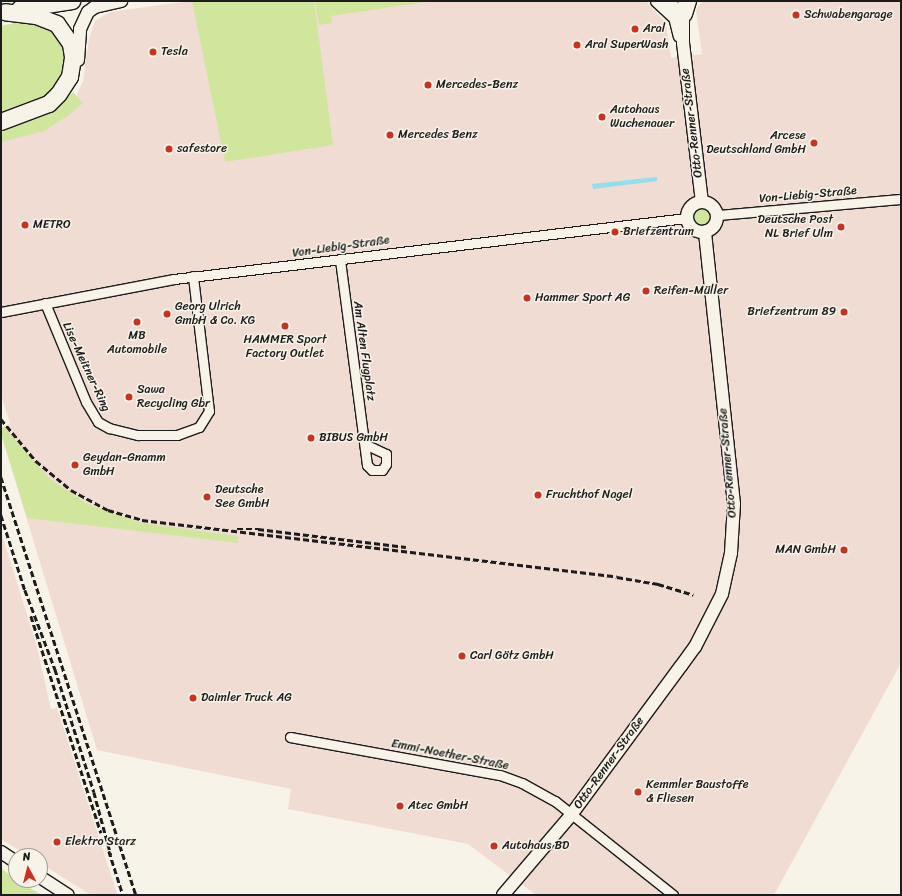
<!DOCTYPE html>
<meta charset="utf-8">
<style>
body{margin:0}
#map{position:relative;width:902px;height:896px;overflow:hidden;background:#f7f3e8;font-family:Sriracha,sans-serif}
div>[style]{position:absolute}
.built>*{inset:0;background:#f0dcd3}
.green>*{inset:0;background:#d0e69c}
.round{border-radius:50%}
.water>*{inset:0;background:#90dfee}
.roads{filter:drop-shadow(1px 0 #1c1c1c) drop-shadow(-1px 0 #1c1c1c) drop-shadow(0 1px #1c1c1c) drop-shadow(0 -1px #1c1c1c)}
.street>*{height:9px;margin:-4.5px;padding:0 4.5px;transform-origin:4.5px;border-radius:4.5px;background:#f7f3e8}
.secondary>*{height:12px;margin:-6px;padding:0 6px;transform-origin:6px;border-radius:6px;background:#f7f3e8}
.secondary>.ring{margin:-6px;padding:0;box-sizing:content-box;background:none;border:12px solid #f7f3e8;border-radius:50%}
.highway>*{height:16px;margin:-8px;padding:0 8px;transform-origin:8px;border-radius:8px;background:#f7f3e8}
.rail>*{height:2.5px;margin-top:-1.25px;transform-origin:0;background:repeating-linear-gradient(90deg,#1c1c1c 0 6px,transparent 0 9px)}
.dots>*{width:11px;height:11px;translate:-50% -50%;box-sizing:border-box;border:2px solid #f7f3e8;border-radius:50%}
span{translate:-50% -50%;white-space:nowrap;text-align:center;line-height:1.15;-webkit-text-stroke:3px #f7f3e8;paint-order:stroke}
.poi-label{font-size:12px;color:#1c1c1c}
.left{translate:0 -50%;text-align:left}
.right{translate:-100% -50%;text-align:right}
.street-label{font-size:12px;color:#1c1c1c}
.frame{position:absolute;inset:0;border:2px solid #1c1c1c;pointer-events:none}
.north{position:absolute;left:8px;top:848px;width:40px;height:40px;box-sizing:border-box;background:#f7f3e8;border:1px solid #9f9d96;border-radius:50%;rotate:353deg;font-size:11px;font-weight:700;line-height:16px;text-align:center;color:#1c1c1c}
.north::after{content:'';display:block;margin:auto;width:14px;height:18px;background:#c8321e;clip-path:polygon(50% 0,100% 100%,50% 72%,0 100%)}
</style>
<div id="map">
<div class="built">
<i style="clip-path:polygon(189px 1px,646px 1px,666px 23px,671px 58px,702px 54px,696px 10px,702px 1px,901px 1px,901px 663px,774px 895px,536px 895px,468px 844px,288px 809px,291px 789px,97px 750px,1px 434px,1px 428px,10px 423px,1px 395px,1px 139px,71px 108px,83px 81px,89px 38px,95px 21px,110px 12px)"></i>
<i style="clip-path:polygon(1px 531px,37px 647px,51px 709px,57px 708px,117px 893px,114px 895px,91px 895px,40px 863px,40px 856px,28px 856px,1px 839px)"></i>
</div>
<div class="green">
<i style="clip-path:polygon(192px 1px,314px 1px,333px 145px,225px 162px)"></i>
<i style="clip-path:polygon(315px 1px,432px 1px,331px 16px,332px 23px,319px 25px)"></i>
<i style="clip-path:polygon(29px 20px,50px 25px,64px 40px,68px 72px,55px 93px,1px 118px,1px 26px)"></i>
<i style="clip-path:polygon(73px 92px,83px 103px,69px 115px,44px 131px,1px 142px,1px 132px,54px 111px)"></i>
<i class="round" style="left:691px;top:206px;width:20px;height:20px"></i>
<i style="clip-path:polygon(4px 427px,50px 479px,88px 504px,141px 523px,238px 536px,238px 543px,27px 518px,1px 433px,1px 428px)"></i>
<i style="clip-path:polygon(1px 868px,16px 880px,42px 895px,1px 895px)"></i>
</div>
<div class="water">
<i style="clip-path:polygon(657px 177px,657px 181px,593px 189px,592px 184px)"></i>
</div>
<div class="roads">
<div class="street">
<i style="left:717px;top:215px;width:185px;rotate:-5deg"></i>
<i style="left:340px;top:260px;width:207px;rotate:82.5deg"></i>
<i style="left:367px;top:465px;width:7px;rotate:45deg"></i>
<i style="left:372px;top:470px;width:10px"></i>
<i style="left:382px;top:470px;width:7px;rotate:-56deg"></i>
<i style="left:386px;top:464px;width:10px;rotate:-90deg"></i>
<i style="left:386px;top:454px;width:23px;rotate:-155deg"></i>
<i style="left:45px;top:303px;width:107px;rotate:67.5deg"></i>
<i style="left:86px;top:402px;width:23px;rotate:59deg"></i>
<i style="left:98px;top:422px;width:13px;rotate:29deg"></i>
<i style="left:109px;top:428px;width:30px;rotate:14deg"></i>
<i style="left:138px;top:435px;width:39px"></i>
<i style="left:177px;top:435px;width:23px;rotate:-20deg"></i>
<i style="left:199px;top:427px;width:19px;rotate:-58deg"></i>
<i style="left:209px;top:411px;width:136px;rotate:-96.8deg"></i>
<i style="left:1px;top:312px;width:176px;rotate:-10.8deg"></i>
<i style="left:174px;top:279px;width:516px;rotate:-6.79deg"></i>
<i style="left:290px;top:737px;width:213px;rotate:10.3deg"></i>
<i style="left:500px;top:775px;width:23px;rotate:20deg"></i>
<i style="left:522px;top:783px;width:38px;rotate:29deg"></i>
<i style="left:555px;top:801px;width:151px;rotate:38.5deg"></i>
</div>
<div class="secondary">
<i style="left:657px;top:1px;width:25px;rotate:43deg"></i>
<i style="left:671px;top:1px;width:36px;rotate:76deg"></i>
<i style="left:683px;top:6px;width:37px;rotate:90deg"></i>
<i style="left:683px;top:43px;width:160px;rotate:83.2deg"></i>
<i style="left:78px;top:60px;width:31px;rotate:-86deg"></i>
<i style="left:80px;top:29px;width:19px;rotate:-65deg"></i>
<i style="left:88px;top:12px;width:9px;rotate:-36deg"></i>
<i style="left:95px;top:7px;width:27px;rotate:-13deg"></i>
<i class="ring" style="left:687px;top:202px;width:18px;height:18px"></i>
<i style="left:1px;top:852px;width:18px;rotate:34deg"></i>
<i style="left:40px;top:877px;width:33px;rotate:33deg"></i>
<i style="left:503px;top:895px;width:105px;rotate:-49.6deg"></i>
<i style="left:571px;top:815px;width:185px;rotate:-53.6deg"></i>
<i style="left:681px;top:666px;width:24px;rotate:-54deg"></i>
<i style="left:695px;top:647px;width:59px;rotate:-63deg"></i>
<i style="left:722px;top:594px;width:42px;rotate:-77.6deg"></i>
<i style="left:731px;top:553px;width:49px;rotate:-86.5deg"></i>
<i style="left:734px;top:504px;width:274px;rotate:-96.1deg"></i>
</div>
<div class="highway">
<i style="left:20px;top:9px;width:53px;rotate:-8.7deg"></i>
<i style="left:684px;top:14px;width:14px;rotate:-73deg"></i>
<i style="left:1px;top:122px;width:51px;rotate:-20.6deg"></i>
<i style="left:49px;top:104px;width:14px;rotate:-45deg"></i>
<i style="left:59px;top:94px;width:20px;rotate:-57deg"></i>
<i style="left:70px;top:77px;width:20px;rotate:-81deg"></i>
<i style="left:73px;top:57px;width:13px;rotate:-99deg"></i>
<i style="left:71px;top:44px;width:24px;rotate:-125deg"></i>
<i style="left:57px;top:24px;width:22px;rotate:-159deg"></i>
<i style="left:36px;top:16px;width:31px;rotate:-173deg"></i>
</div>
</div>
<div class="rail">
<i style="left:1px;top:419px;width:55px;rotate:50.2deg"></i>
<i style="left:36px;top:461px;width:45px;rotate:39.6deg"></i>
<i style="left:71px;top:490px;width:42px;rotate:28.4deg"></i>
<i style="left:108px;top:510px;width:35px;rotate:16deg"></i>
<i style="left:142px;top:520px;width:478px;rotate:6.8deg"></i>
<i style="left:617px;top:577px;width:42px;rotate:9.7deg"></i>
<i style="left:658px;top:584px;width:37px;rotate:17deg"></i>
<i style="left:1px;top:477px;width:439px;rotate:72.1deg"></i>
<i style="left:1px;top:515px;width:79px;rotate:72.3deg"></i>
<i style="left:25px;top:590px;width:85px;rotate:69.2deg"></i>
<i style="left:55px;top:669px;width:129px;rotate:72.4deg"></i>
<i style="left:94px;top:792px;width:65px;rotate:74.9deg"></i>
<i style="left:237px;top:529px;width:21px"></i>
<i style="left:258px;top:529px;width:149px;rotate:6.9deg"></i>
<i style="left:31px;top:616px;width:228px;rotate:72.1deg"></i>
<i style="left:109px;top:851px;width:46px;rotate:72.3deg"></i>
</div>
<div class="dots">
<i style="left:796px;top:15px;background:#c8321e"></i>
<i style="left:635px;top:29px;background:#c8321e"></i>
<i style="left:577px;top:45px;background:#c8321e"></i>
<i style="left:153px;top:52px;background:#c8321e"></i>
<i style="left:428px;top:85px;background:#c8321e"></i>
<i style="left:602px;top:117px;background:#c8321e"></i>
<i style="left:390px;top:135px;background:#c8321e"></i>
<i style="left:814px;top:143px;background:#c8321e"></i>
<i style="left:169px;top:149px;background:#c8321e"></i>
<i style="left:25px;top:225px;background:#c8321e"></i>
<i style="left:841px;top:227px;background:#c8321e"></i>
<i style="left:615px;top:232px;background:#c8321e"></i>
<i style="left:646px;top:291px;background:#c8321e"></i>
<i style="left:527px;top:298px;background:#c8321e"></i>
<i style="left:844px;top:312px;background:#c8321e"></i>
<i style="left:167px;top:314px;background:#c8321e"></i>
<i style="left:137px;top:322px;background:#c8321e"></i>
<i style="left:285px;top:326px;background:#c8321e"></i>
<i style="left:129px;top:397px;background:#c8321e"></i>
<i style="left:311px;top:438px;background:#c8321e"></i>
<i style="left:75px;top:465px;background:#c8321e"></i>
<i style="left:538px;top:495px;background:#c8321e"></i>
<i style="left:207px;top:497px;background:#c8321e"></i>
<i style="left:844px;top:550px;background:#c8321e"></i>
<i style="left:462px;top:656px;background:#c8321e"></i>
<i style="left:193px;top:698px;background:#c8321e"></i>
<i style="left:638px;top:792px;background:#c8321e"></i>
<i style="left:400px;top:806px;background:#c8321e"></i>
<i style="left:57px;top:842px;background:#c8321e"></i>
<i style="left:494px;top:846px;background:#c8321e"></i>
</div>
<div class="poi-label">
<span class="left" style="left:804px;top:15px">Schwabengarage</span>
<span class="left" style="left:643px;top:29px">Aral</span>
<span class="left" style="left:585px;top:45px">Aral SuperWash</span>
<span class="left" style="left:161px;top:52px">Tesla</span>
<span class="left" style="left:436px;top:85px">Mercedes-Benz</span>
<span class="left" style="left:610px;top:117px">Autohaus<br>Wuchenauer</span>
<span class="left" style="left:398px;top:135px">Mercedes Benz</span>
<span class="right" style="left:806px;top:143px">Arcese<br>Deutschland GmbH</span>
<span class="left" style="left:177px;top:149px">safestore</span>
<span class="right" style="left:833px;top:227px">Deutsche Post<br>NL Brief Ulm</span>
<span class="left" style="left:33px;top:225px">METRO</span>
<span class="left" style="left:623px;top:232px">Briefzentrum</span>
<span class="left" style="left:654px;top:291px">Reifen-Müller</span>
<span class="left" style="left:535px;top:298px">Hammer Sport AG</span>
<span class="left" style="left:175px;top:314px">Georg Ulrich<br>GmbH &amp; Co. KG</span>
<span class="right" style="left:836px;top:312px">Briefzentrum 89</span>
<span style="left:137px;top:343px">MB<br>Automobile</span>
<span style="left:285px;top:347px">HAMMER Sport<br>Factory Outlet</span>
<span class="left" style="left:137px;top:397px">Sawa<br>Recycling Gbr</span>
<span class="left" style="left:319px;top:438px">BIBUS GmbH</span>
<span class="left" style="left:83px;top:465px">Geydan-Gnamm<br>GmbH</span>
<span class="left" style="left:215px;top:497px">Deutsche<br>See GmbH</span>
<span class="left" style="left:546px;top:495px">Fruchthof Nagel</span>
<span class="right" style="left:836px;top:550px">MAN GmbH</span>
<span class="left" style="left:470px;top:656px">Carl Götz GmbH</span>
<span class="left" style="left:201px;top:698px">Daimler Truck AG</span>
<span class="left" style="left:646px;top:792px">Kemmler Baustoffe<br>&amp; Fliesen</span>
<span class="left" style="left:408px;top:806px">Atec GmbH</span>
<span class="left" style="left:65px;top:842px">Elektro Starz</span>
<span class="left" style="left:502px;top:846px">Autohaus BD</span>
</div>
<div class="street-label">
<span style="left:692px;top:123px;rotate:-97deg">Otto-Renner-Straße</span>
<span style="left:808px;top:195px;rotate:-5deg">Von-Liebig-Straße</span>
<span style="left:341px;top:247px;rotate:-8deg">Von-Liebig-Straße</span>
<span style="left:364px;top:351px;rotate:82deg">Am Alten Flugplatz</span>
<span style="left:86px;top:367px;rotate:65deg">Lise-Meitner-Ring</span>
<span style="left:728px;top:463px;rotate:-95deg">Otto-Renner-Straße</span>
<span style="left:450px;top:755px;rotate:11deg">Emmi-Noether-Straße</span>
<span style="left:609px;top:763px;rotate:-54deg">Otto-Renner-Straße</span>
</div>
<div class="frame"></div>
<div class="north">N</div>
</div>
